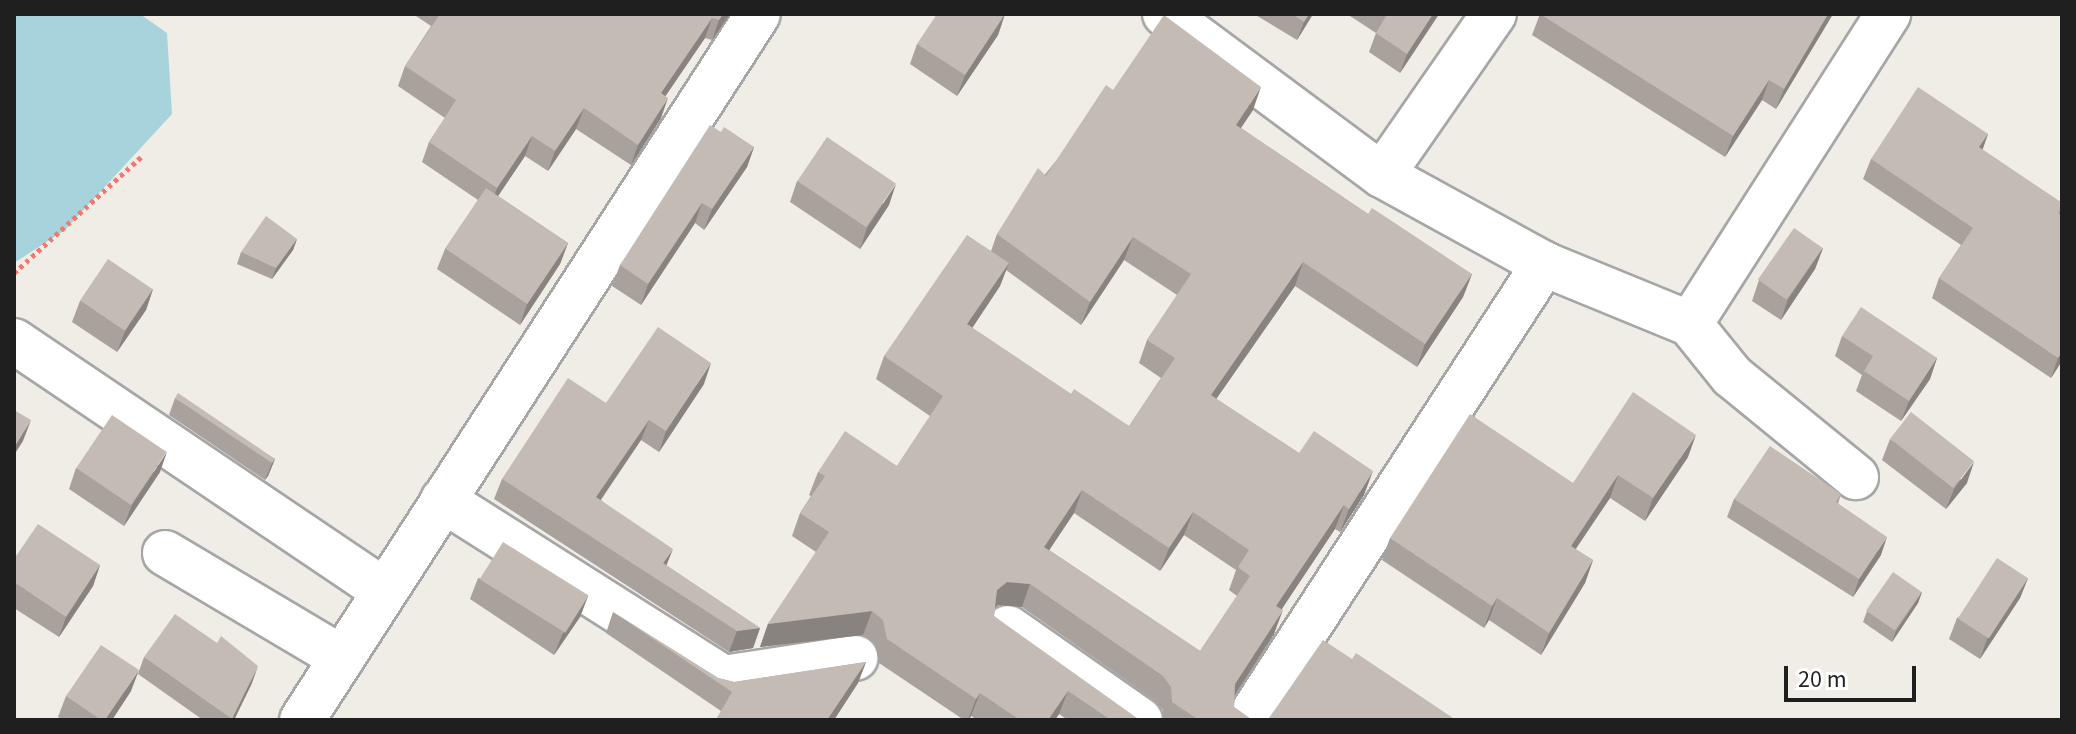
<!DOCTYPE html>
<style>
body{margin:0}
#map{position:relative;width:2076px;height:734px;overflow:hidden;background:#f0ece6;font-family:"Source Sans 3",sans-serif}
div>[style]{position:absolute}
.water>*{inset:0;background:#a7d3dc}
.path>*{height:5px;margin-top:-2.5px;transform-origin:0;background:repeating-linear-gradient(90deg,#f67670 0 4px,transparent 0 8px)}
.roads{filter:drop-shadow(2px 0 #a6a6a6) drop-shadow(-2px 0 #a6a6a6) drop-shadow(0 2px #a6a6a6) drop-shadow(0 -2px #a6a6a6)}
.minor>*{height:44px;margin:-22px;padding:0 22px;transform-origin:22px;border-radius:22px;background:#fff}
.wall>*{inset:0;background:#a9a19c}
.shaded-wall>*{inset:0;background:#89837f}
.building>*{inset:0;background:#c4bbb5;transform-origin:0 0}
span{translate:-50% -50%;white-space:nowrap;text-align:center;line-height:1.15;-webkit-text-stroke:7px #fff;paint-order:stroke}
.frame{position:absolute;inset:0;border:16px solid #1f1f1f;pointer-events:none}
.scale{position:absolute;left:1784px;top:666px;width:132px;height:36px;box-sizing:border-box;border:4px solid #1f1f1f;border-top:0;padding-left:10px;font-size:24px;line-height:28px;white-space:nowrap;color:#1f1f1f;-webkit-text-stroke:6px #fff;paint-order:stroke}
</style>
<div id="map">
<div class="water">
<i style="clip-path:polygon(14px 14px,140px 14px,167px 33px,172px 114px,65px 230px,14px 263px)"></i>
</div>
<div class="path">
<i style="left:14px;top:273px;width:173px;rotate:-42.4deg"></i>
</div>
<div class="roads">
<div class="minor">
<i style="left:1165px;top:14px;width:270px;rotate:36.6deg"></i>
<i style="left:1382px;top:175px;width:185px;rotate:28.8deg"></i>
<i style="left:1544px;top:264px;width:158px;rotate:22.3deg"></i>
<i style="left:1690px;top:324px;width:67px;rotate:51.1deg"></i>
<i style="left:1732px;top:376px;width:160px;rotate:39.2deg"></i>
<i style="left:1382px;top:175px;width:196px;rotate:-55.2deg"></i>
<i style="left:1690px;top:324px;width:368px;rotate:-57.4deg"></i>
<i style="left:14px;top:341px;width:447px;rotate:34deg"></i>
<i style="left:443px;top:500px;width:333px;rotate:32.4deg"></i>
<i style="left:724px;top:678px;width:133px;rotate:-8.7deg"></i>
<i style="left:165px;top:553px;width:206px;rotate:30.7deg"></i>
<i style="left:1008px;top:628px;width:161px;rotate:34.9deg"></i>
<i style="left:302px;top:720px;width:840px;rotate:-57.14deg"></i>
<i style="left:1248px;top:720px;width:544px;rotate:-57.01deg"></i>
</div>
</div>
<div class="wall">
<i style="clip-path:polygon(413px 14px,730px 14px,712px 40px,705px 38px,665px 96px,661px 118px,631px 165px,576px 129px,548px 171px,525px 156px,498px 196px,568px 243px,560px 264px,520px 325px,437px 269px,445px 249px,478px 200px,422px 162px,429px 142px,445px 118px,398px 86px,405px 66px,431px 26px)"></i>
<i style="clip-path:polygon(1005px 14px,998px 35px,957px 96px,910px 64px,917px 44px)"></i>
<i style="clip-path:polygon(1254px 14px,1313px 14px,1297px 40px)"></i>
<i style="clip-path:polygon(1347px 14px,1439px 14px,1400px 73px,1369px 52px,1376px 33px)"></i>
<i style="clip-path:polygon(1540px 14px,1833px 14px,1776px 109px,1762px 100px,1725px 157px,1532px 35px)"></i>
<i style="clip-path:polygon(evenodd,1113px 90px,1253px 110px,1241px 128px,1368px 214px,1472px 274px,1463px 297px,1417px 367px,1295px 286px,1216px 399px,1299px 453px,1364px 495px,1340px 532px,1335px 529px,1281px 609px,1274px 634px,1235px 695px,1234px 707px,1252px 720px,1163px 720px,1163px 710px,1154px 700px,1022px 607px,998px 605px,995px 608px,994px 616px,1111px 720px,1068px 720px,1059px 714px,1055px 720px,977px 720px,971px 716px,969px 720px,964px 720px,879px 663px,875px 643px,863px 635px,760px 647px,768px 624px,816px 552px,792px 536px,800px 513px,811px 496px,809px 495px,818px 472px,897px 466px,930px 416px,876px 379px,884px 356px,991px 251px,997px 234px,1113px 90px,1124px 260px,1177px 295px,1147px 340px,1139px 363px,1161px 378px,1129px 426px,1071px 394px,972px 328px,1000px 286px,1006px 270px,1081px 325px,1124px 260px,1113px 90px,1074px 513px,1160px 571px,1184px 535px,1236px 570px,1229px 590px,1237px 596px,1200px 651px,1049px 550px,1074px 513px)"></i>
<i style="clip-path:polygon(721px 132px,754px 147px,747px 167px,704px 230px,695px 223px,641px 305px,612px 286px,620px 265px)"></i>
<i style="clip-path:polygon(1988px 134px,1982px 150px,2062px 203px,2060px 215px,2062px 361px,2051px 378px,1932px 298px,1939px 278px,1961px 245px,1863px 179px,1871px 159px)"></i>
<i style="clip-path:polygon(797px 181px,889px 205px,860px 249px,790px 202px)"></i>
<i style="clip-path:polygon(297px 239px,293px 250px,272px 279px,237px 264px,241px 252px)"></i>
<i style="clip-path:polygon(1823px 248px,1815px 269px,1781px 320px,1752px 301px,1759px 280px)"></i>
<i style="clip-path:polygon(153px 289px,146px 310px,117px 352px,72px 322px,80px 301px)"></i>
<i style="clip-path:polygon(1842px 336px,1937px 358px,1930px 379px,1901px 421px,1856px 391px,1862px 375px,1835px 356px)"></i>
<i style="clip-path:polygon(704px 384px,659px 452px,641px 440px,601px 500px,667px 566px,760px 628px,753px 648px,729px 652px,494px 499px,502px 479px,606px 403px)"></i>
<i style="clip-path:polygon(175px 398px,275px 459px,268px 476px,265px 480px,169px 415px)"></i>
<i style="clip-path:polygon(1890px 439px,1967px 483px,1946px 509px,1882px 460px)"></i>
<i style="clip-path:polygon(1688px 457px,1645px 521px,1610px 498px,1575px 549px,1593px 560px,1585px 583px,1541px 655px,1489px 620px,1484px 628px,1382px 560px,1390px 538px,1573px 483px)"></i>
<i style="clip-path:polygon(76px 468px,160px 472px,124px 526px,69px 489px)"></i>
<i style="clip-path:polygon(1841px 494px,1838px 504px,1881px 555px,1853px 597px,1727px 517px,1734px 499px)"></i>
<i style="clip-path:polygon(14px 559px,100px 565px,93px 586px,59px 637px,14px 608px)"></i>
<i style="clip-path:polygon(478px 578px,588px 596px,580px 617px,554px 655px,470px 599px)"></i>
<i style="clip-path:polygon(2028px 578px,2020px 598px,1980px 659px,1949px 639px,1957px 618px)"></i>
<i style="clip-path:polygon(1922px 592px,1918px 603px,1892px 642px,1863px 622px,1867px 611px)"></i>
<i style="clip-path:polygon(613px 612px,718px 678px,734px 682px,866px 662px,858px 683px,834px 720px,716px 720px,721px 711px,606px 633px)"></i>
<i style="clip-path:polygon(144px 657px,252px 683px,234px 720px,203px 720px,138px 674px)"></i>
<i style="clip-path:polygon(131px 691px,112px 720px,63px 720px,58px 717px,66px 696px)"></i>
</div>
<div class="shaded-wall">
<i style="clip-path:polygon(723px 14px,730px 14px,712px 40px,719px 20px)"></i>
<i style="clip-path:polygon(1005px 14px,998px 35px,957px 96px,965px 75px)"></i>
<i style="clip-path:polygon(1309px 14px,1313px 14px,1297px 40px,1304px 22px)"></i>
<i style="clip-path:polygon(1433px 14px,1439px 14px,1400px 73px,1407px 54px)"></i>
<i style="clip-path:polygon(1828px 14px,1833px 14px,1776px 109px,1784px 89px)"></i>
<i style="clip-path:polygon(712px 18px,705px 38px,654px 113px,661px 93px)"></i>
<i style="clip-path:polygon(1769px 80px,1762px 100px,1725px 157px,1733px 136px)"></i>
<i style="clip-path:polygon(1261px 87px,1253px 110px,1227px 148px,1236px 125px)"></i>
<i style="clip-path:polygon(668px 98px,661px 118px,631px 165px,638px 145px)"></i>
<i style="clip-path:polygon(584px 108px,576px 129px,548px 171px,555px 151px)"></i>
<i style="clip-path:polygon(1988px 134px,1981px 154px,1979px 147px)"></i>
<i style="clip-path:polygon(532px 136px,525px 156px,490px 208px,497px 188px)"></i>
<i style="clip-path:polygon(754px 147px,747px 167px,704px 230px,712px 209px)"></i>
<i style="clip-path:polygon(896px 184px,889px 205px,860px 249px,867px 228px)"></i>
<i style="clip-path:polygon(702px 203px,695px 223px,641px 305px,648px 284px)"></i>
<i style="clip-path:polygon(1133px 237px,1124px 260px,1081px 325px,1090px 302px)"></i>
<i style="clip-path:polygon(297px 239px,293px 250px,272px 279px,276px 268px)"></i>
<i style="clip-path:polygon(568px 243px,560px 264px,520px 325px,527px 304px)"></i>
<i style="clip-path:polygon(1823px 248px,1815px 269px,1781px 320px,1788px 299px)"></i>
<i style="clip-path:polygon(1303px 262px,1295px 286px,1203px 418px,1211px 395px)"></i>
<i style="clip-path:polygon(1009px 263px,1000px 286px,959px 348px,967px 324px)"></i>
<i style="clip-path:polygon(1472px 274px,1463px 297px,1417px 367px,1425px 344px)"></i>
<i style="clip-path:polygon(153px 289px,146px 310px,117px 352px,125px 331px)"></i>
<i style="clip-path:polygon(2062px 352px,2062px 361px,2051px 378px,2058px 358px)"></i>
<i style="clip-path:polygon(1937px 358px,1930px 379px,1901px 421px,1909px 401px)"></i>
<i style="clip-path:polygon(711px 363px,704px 384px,659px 452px,666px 431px)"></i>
<i style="clip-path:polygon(31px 420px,23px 441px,14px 455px,14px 447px)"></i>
<i style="clip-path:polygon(649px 420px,641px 440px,588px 518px,596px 497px)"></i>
<i style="clip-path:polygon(1696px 435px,1688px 457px,1645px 521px,1653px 498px)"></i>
<i style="clip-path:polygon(167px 452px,160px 472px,124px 526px,132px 505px)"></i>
<i style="clip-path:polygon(275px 459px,268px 476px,265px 480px,272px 463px)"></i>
<i style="clip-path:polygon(1974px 462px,1967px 483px,1946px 509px,1954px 489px)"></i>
<i style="clip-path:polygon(1373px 471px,1364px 495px,1340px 532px,1349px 509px)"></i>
<i style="clip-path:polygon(1618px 475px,1610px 498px,1563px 568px,1571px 546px)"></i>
<i style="clip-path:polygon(1082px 490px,1074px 513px,1036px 570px,1044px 547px)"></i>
<i style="clip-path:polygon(1344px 505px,1335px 529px,1268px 630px,1276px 606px)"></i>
<i style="clip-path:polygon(1193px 512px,1184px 535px,1160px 571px,1169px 548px)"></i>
<i style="clip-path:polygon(1887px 537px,1881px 555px,1853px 597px,1859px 579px)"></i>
<i style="clip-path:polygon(673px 549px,665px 569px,663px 563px)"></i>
<i style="clip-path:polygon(1593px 560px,1585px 583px,1541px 655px,1549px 633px)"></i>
<i style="clip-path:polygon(100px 565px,93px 586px,59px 637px,66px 617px)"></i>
<i style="clip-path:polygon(2028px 578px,2020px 598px,1980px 659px,1987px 639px)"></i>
<i style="clip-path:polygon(1007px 582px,1030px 584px,1022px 607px,998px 605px,988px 613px,997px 590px)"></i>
<i style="clip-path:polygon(1922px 592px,1918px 603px,1892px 642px,1896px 631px)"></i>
<i style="clip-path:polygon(588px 596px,580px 617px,554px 655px,562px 635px)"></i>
<i style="clip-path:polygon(1497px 598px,1489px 620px,1484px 628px,1492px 606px)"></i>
<i style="clip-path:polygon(1283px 610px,1274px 634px,1227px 707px,1235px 684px)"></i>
<i style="clip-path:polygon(872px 611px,863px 635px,760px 647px,768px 624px)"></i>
<i style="clip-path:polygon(760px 628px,753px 648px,729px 652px,737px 631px)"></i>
<i style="clip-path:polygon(866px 662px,858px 683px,834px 720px,827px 720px)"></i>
<i style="clip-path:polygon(258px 666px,252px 683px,234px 720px,231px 720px)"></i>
<i style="clip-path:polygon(139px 670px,131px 691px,112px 720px,105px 720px)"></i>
<i style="clip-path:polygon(1068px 691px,1059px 714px,1055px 720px,1048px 720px)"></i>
<i style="clip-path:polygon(980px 693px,971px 716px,968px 720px,976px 699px)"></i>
</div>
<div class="building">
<i style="clip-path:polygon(440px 14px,723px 14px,719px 20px,712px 18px,661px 93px,668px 98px,638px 145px,584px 108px,555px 151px,532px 136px,497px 188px,429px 142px,456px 100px,405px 66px)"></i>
<i style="clip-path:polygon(937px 14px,1005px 14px,965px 75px,917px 44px)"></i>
<i style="clip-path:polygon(1292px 14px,1309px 14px,1304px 22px)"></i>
<i style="clip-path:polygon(1383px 14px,1433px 14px,1407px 54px,1376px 33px,1386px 16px)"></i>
<i style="clip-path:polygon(1540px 14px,1828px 14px,1784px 89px,1769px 80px,1733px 136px)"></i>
<i style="clip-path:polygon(evenodd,1164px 15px,1261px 87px,1236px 125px,1368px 214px,1372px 208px,1472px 274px,1425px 344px,1303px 262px,1211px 395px,1299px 453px,1314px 431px,1373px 471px,1349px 509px,1344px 505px,1276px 606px,1283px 610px,1235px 684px,1234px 707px,1252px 720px,1199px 720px,1172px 702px,1171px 687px,1163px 676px,1030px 584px,1007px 582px,997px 590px,994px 616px,1137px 718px,1136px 720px,1111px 720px,1068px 691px,1048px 720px,1020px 720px,980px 693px,976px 699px,887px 639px,883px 620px,872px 611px,768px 624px,829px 532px,800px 513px,825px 476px,818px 472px,845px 431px,897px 466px,943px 396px,884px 356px,967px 235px,1009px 263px,967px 324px,1071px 394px,1074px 389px,1129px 426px,1175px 358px,1147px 340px,1191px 274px,1133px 237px,1090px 302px,997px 234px,1038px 168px,1046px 176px,1106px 85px,1113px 90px,1164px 15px,1082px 490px,1169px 548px,1193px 512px,1249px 550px,1238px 567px,1250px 576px,1200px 651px,1044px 547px,1082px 490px)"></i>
<i style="clip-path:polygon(1918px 87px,1988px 134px,1979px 147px,2062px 203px,2062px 207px,2058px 213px,2062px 216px,2062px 352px,2058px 358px,1939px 278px,1973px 228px,1871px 159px)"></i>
<i style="clip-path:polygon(710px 125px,721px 132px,724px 127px,754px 147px,712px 209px,702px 203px,648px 284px,620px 265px)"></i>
<i style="left:827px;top:137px;width:83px;height:53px;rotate:34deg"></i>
<i style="left:486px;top:188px;width:99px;height:73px;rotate:34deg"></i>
<i style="clip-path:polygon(266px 216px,297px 239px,276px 268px,241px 252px)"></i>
<i style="left:1794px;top:228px;width:35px;height:63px;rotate:35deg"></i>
<i style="left:108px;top:259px;width:54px;height:50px;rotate:34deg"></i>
<i style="clip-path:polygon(1861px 307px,1937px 358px,1909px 401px,1864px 371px,1873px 356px,1842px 336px)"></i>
<i style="clip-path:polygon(658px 327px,711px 363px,666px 431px,649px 420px,596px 497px,673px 549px,663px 563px,760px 628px,737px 631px,502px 479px,568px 378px,606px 403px)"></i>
<i style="clip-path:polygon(1633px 392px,1696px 435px,1653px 498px,1618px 475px,1571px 546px,1593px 560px,1549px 633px,1497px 598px,1492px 606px,1390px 538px,1470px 414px,1573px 483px)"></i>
<i style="clip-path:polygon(178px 393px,275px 459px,272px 463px,175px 398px)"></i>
<i style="clip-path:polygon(14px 410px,31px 420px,14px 447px)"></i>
<i style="left:1911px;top:412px;width:80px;height:34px;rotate:38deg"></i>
<i style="left:112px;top:415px;width:66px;height:64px;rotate:34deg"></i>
<i style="clip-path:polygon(1770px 446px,1841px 494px,1836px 502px,1887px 537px,1859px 579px,1734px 499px)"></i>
<i style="clip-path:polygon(38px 524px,100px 565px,66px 617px,14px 582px,14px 559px)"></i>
<i style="left:503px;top:542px;width:101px;height:44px;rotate:32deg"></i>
<i style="left:1997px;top:558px;width:37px;height:72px;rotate:33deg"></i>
<i style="left:1893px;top:572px;width:35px;height:47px;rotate:35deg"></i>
<i style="clip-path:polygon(613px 612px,718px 678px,734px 682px,866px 662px,827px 720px,716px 720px,732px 692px)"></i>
<i style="clip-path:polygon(175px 614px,217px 643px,221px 636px,258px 666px,232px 719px,144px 657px)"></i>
<i style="clip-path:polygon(1323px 640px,1352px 659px,1356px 653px,1456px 720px,1261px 720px,1269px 718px)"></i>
<i style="clip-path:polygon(101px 645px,139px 670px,105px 720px,101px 720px,66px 696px)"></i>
</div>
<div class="frame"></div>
<div class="scale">20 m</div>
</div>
